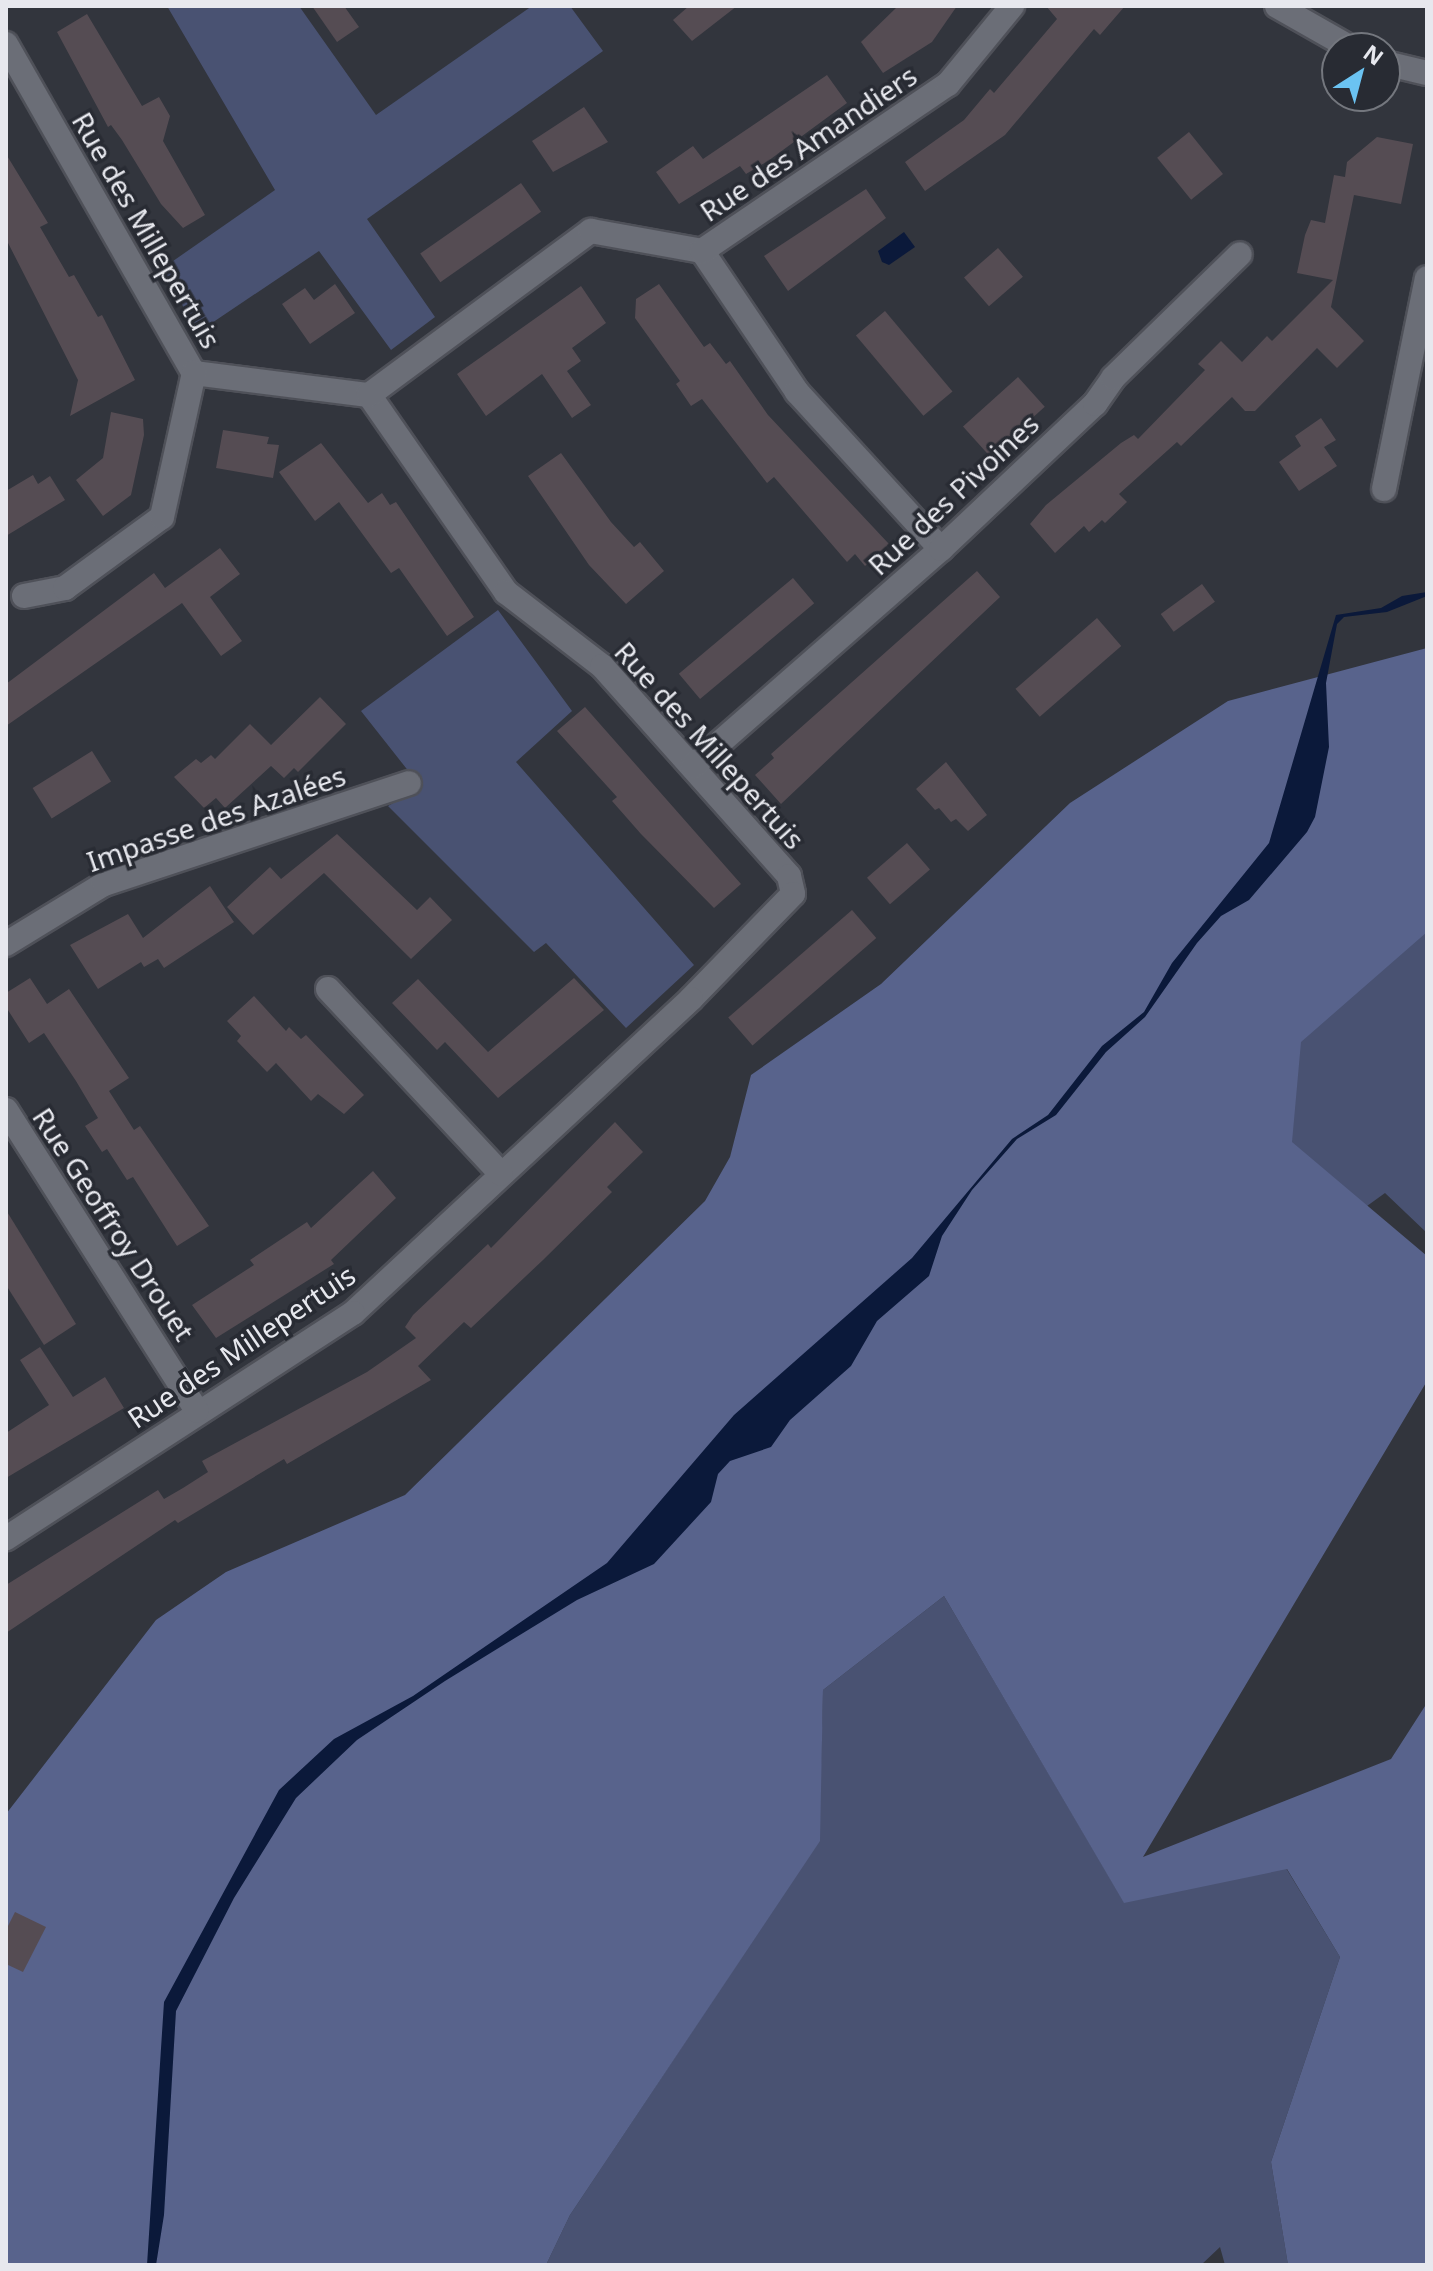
<!DOCTYPE html>
<meta charset="utf-8">
<style>
body{margin:0}
#map{position:relative;width:1433px;height:2271px;overflow:hidden;background:#32353d;font-family:"Noto Sans",sans-serif}
div>[style]{position:absolute}
.green>*{inset:0;background:#495272}
.forest>*{inset:0;background:#58638c}
.water>*{inset:0;background:#0b193a}
.building>*{inset:0;background:#554c53;transform-origin:0 0}
.roads{filter:drop-shadow(2px 0 #4f5159) drop-shadow(-2px 0 #4f5159) drop-shadow(0 2px #4f5159) drop-shadow(0 -2px #4f5159)}
.minor>*{height:24px;margin:-12px;padding:0 12px;transform-origin:12px;border-radius:12px;background:#6b6e77}
span{translate:-50% -50%;white-space:nowrap;text-align:center;line-height:1.15;-webkit-text-stroke:7px #282b33;paint-order:stroke}
.street-label{font-size:28px;color:#e7e8ee}
.frame{position:absolute;inset:0;border:8px solid #e7e8ee;pointer-events:none}
.north{position:absolute;left:1321px;top:32px;width:80px;height:80px;box-sizing:border-box;background:#282b33;border:2px solid #74777e;border-radius:50%;rotate:36deg;font-size:22px;font-weight:700;line-height:32px;text-align:center;color:#e7e8ee}
.north::after{content:'';display:block;margin:auto;width:28px;height:36px;background:#6bc3f2;clip-path:polygon(50% 0,100% 100%,50% 72%,0 100%)}
</style>
<div id="map">
<div class="green">
<i style="clip-path:polygon(167px 6px,299px 6px,376px 115px,532px 6px,570px 6px,603px 51px,367px 219px,435px 317px,391px 350px,319px 251px,197px 333px,163px 268px,275px 190px)"></i>
<i style="clip-path:polygon(498px 610px,572px 711px,516px 762px,694px 965px,626px 1028px,546px 943px,534px 952px,388px 806px,421px 787px,361px 711px)"></i>
<i style="clip-path:polygon(1427px 884px,1427px 1233px,1385px 1193px,1349px 1219px,1221px 1048px)"></i>
<i style="clip-path:polygon(944px 1596px,1124px 1902px,1286px 1868px,1340px 1957px,1271px 2162px,1288px 2265px,1225px 2265px,1220px 2247px,1201px 2265px,546px 2265px,570px 2215px,819px 1841px,823px 1690px)"></i>
</div>
<div class="forest">
<i style="clip-path:polygon(1427px 648px,1427px 932px,1301px 1042px,1292px 1142px,1427px 1256px,1427px 1381px,1143px 1857px,1391px 1759px,1427px 1703px,1427px 2265px,1288px 2265px,1271px 2162px,1340px 1957px,1287px 1869px,1124px 1903px,944px 1596px,823px 1690px,820px 1841px,570px 2215px,546px 2265px,6px 2265px,6px 1814px,156px 1620px,226px 1572px,405px 1495px,705px 1201px,730px 1157px,751px 1075px,881px 984px,1070px 803px,1228px 701px)"></i>
</div>
<div class="water">
<i style="clip-path:polygon(904px 232px,915px 247px,889px 265px,882px 262px,878px 251px)"></i>
<i style="clip-path:polygon(1427px 592px,1427px 596px,1387px 612px,1344px 617px,1337px 624px,1326px 683px,1329px 747px,1315px 817px,1307px 832px,1249px 900px,1221px 916px,1197px 943px,1145px 1017px,1106px 1052px,1056px 1115px,1017px 1139px,972px 1190px,942px 1236px,929px 1276px,877px 1321px,851px 1366px,790px 1420px,771px 1447px,730px 1461px,718px 1474px,711px 1502px,654px 1564px,577px 1600px,445px 1681px,357px 1740px,296px 1798px,234px 1898px,176px 2011px,164px 2215px,156px 2265px,147px 2265px,164px 2002px,279px 1790px,334px 1739px,413px 1696px,607px 1563px,734px 1415px,912px 1258px,1012px 1139px,1048px 1115px,1102px 1046px,1144px 1012px,1172px 963px,1269px 843px,1336px 615px,1381px 608px,1402px 596px)"></i>
</div>
<div class="building">
<i style="clip-path:polygon(312px 6px,344px 6px,359px 27px,337px 42px)"></i>
<i style="clip-path:polygon(689px 6px,737px 6px,692px 41px,673px 20px)"></i>
<i style="clip-path:polygon(898px 6px,957px 6px,932px 42px,883px 73px,861px 42px)"></i>
<i style="clip-path:polygon(1046px 6px,1125px 6px,1100px 35px,1094px 29px,1005px 135px,925px 191px,905px 162px,964px 120px,990px 89px,994px 93px,1057px 19px)"></i>
<i style="clip-path:polygon(87px 14px,142px 106px,159px 97px,170px 116px,163px 141px,205px 215px,183px 228px,161px 204px,122px 140px,111px 125px,108px 127px,57px 32px)"></i>
<i style="clip-path:polygon(827px 75px,847px 103px,768px 161px,746px 174px,740px 166px,679px 204px,656px 172px,693px 146px,703px 159px)"></i>
<i style="clip-path:polygon(584px 107px,608px 142px,553px 172px,532px 141px)"></i>
<i style="left:1189px;top:132px;width:54px;height:41px;rotate:51deg"></i>
<i style="clip-path:polygon(1377px 137px,1413px 144px,1401px 204px,1354px 195px,1331px 307px,1364px 341px,1337px 368px,1317px 348px,1255px 411px,1245px 411px,1232px 397px,1181px 446px,1177px 442px,1119px 494px,1127px 502px,1105px 523px,1102px 520px,1089px 532px,1084px 526px,1055px 553px,1030px 524px,1046px 505px,1121px 443px,1134px 435px,1138px 439px,1205px 370px,1198px 364px,1221px 341px,1242px 362px,1267px 336px,1272px 341px,1333px 280px,1297px 273px,1305px 235px,1311px 220px,1325px 223px,1334px 175px,1345px 177px,1347px 162px)"></i>
<i style="clip-path:polygon(6px 154px,48px 223px,40px 227px,69px 277px,74px 275px,98px 317px,102px 315px,135px 380px,70px 416px,78px 380px,6px 239px)"></i>
<i style="left:521px;top:183px;width:35px;height:123px;rotate:55deg"></i>
<i style="clip-path:polygon(866px 189px,886px 218px,788px 291px,764px 256px)"></i>
<i style="left:998px;top:248px;width:38px;height:45px;rotate:49deg"></i>
<i style="clip-path:polygon(335px 284px,355px 313px,310px 344px,282px 304px,305px 288px,314px 300px)"></i>
<i style="clip-path:polygon(659px 284px,704px 347px,710px 343px,726px 364px,730px 361px,768px 415px,889px 544px,865px 566px,855px 554px,847px 562px,774px 477px,767px 483px,702px 399px,691px 406px,676px 384px,680px 381px,635px 318px,636px 299px)"></i>
<i style="clip-path:polygon(581px 286px,606px 323px,572px 348px,581px 361px,567px 371px,591px 405px,572px 418px,542px 374px,486px 416px,457px 374px)"></i>
<i style="left:885px;top:311px;width:105px;height:38px;rotate:50deg"></i>
<i style="left:1018px;top:377px;width:40px;height:74px;rotate:48deg"></i>
<i style="clip-path:polygon(111px 412px,143px 419px,144px 435px,131px 495px,103px 516px,76px 480px,103px 458px)"></i>
<i style="clip-path:polygon(1321px 418px,1336px 440px,1324px 447px,1337px 466px,1299px 491px,1279px 462px,1301px 446px,1295px 436px)"></i>
<i style="clip-path:polygon(223px 430px,269px 437px,267px 444px,279px 445px,273px 478px,216px 468px)"></i>
<i style="clip-path:polygon(321px 443px,368px 503px,382px 493px,390px 505px,396px 502px,474px 617px,447px 636px,399px 568px,391px 573px,339px 502px,315px 521px,279px 472px)"></i>
<i style="clip-path:polygon(561px 453px,611px 522px,634px 547px,640px 542px,664px 571px,626px 604px,589px 565px,528px 476px)"></i>
<i style="clip-path:polygon(33px 475px,38px 484px,50px 476px,65px 500px,6px 536px,6px 491px)"></i>
<i style="clip-path:polygon(220px 548px,240px 574px,210px 597px,242px 641px,221px 656px,182px 603px,6px 726px,6px 684px,154px 573px,165px 588px)"></i>
<i style="clip-path:polygon(977px 571px,1000px 597px,781px 804px,755px 775px,774px 758px,771px 754px)"></i>
<i style="left:793px;top:578px;width:33px;height:149px;rotate:50deg"></i>
<i style="left:1202px;top:584px;width:22px;height:51px;rotate:54deg"></i>
<i style="left:1097px;top:618px;width:37px;height:108px;rotate:49deg"></i>
<i style="clip-path:polygon(320px 697px,346px 724px,298px 772px,294px 768px,284px 778px,271px 766px,225px 808px,216px 798px,204px 808px,174px 777px,196px 759px,201px 763px,211px 755px,215px 759px,250px 724px,271px 745px)"></i>
<i style="clip-path:polygon(585px 707px,741px 884px,714px 908px,641px 834px,612px 801px,617px 797px,557px 731px)"></i>
<i style="left:92px;top:751px;width:36px;height:70px;rotate:58deg"></i>
<i style="clip-path:polygon(946px 762px,987px 815px,968px 831px,956px 819px,951px 822px,939px 808px,935px 810px,916px 789px)"></i>
<i style="clip-path:polygon(337px 834px,417px 910px,430px 897px,452px 920px,411px 959px,324px 873px,253px 935px,227px 907px,270px 867px,281px 879px)"></i>
<i style="left:907px;top:843px;width:35px;height:53px;rotate:49deg"></i>
<i style="clip-path:polygon(210px 886px,234px 922px,164px 968px,158px 959px,144px 967px,141px 962px,98px 989px,70px 945px,128px 914px,143px 938px)"></i>
<i style="left:852px;top:910px;width:37px;height:164px;rotate:49deg"></i>
<i style="clip-path:polygon(30px 978px,47px 1004px,69px 989px,129px 1078px,109px 1091px,134px 1130px,140px 1126px,209px 1226px,177px 1246px,133px 1177px,127px 1180px,107px 1149px,102px 1152px,85px 1126px,98px 1118px,76px 1081px,44px 1033px,29px 1043px,6px 1007px,6px 993px)"></i>
<i style="clip-path:polygon(574px 978px,604px 1010px,498px 1098px,445px 1042px,437px 1050px,392px 1003px,418px 979px,488px 1052px)"></i>
<i style="clip-path:polygon(254px 996px,286px 1031px,289px 1027px,301px 1039px,306px 1035px,364px 1095px,344px 1114px,318px 1094px,311px 1101px,276px 1063px,267px 1072px,237px 1041px,241px 1036px,227px 1021px)"></i>
<i style="clip-path:polygon(615px 1122px,643px 1152px,607px 1187px,612px 1192px,543px 1260px,471px 1328px,464px 1322px,418px 1366px,431px 1380px,287px 1464px,284px 1459px,178px 1523px,175px 1520px,6px 1633px,6px 1585px,158px 1490px,164px 1499px,183px 1488px,208px 1472px,202px 1461px,367px 1372px,416px 1338px,405px 1327px,413px 1315px,488px 1244px,491px 1248px)"></i>
<i style="clip-path:polygon(373px 1171px,396px 1198px,331px 1260px,334px 1264px,216px 1338px,192px 1305px,254px 1265px,250px 1260px,307px 1222px,311px 1228px)"></i>
<i style="clip-path:polygon(6px 1210px,76px 1324px,44px 1345px,6px 1285px)"></i>
<i style="clip-path:polygon(40px 1347px,73px 1397px,105px 1377px,124px 1408px,6px 1478px,6px 1433px,49px 1405px,20px 1360px)"></i>
<i style="clip-path:polygon(15px 1912px,46px 1927px,23px 1972px,6px 1964px,6px 1930px)"></i>
</div>
<div class="roads">
<div class="minor">
<i style="left:1277px;top:6px;width:85px;rotate:29.6deg"></i>
<i style="left:6px;top:44px;width:379px;rotate:60.3deg"></i>
<i style="left:194px;top:373px;width:176px;rotate:7.2deg"></i>
<i style="left:369px;top:395px;width:240px;rotate:55.2deg"></i>
<i style="left:506px;top:592px;width:121px;rotate:37.6deg"></i>
<i style="left:602px;top:666px;width:281px;rotate:48.3deg"></i>
<i style="left:789px;top:876px;width:18px;rotate:77deg"></i>
<i style="left:793px;top:894px;width:146px;rotate:134.2deg"></i>
<i style="left:691px;top:999px;width:461px;rotate:137.1deg"></i>
<i style="left:353px;top:1313px;width:414px;rotate:147deg"></i>
<i style="left:1385px;top:63px;width:43px;rotate:13.4deg"></i>
<i style="left:702px;top:251px;width:170px;rotate:56deg"></i>
<i style="left:797px;top:392px;width:213px;rotate:47.5deg"></i>
<i style="left:369px;top:395px;width:276px;rotate:-36.5deg"></i>
<i style="left:591px;top:231px;width:113px;rotate:10.2deg"></i>
<i style="left:702px;top:251px;width:297px;rotate:-34.2deg"></i>
<i style="left:948px;top:84px;width:101px;rotate:-50.6deg"></i>
<i style="left:1384px;top:489px;width:215px;rotate:-78.5deg"></i>
<i style="left:24px;top:596px;width:42px;rotate:-11deg"></i>
<i style="left:65px;top:588px;width:120px;rotate:-36.2deg"></i>
<i style="left:162px;top:517px;width:148px;rotate:-77.5deg"></i>
<i style="left:693px;top:766px;width:330px;rotate:-41.2deg"></i>
<i style="left:941px;top:549px;width:212px;rotate:-43.3deg"></i>
<i style="left:1095px;top:404px;width:32px;rotate:-55deg"></i>
<i style="left:1113px;top:378px;width:177px;rotate:-44.3deg"></i>
<i style="left:6px;top:944px;width:115px;rotate:-31.5deg"></i>
<i style="left:104px;top:884px;width:321px;rotate:-18.3deg"></i>
<i style="left:328px;top:989px;width:253px;rotate:46.9deg"></i>
<i style="left:6px;top:1110px;width:356px;rotate:57.6deg"></i>
</div>
</div>
<div class="street-label">
<span style="left:808px;top:143px;rotate:-34deg">Rue des Amandiers</span>
<span style="left:147px;top:230px;rotate:60deg">Rue des Millepertuis</span>
<span style="left:953px;top:494px;rotate:-43deg">Rue des Pivoines</span>
<span style="left:710px;top:745px;rotate:48deg">Rue des Millepertuis</span>
<span style="left:216px;top:818px;rotate:-19deg">Impasse des Azalées</span>
<span style="left:114px;top:1224px;rotate:57deg">Rue Geoffroy Drouet</span>
<span style="left:241px;top:1346px;rotate:-34deg">Rue des Millepertuis</span>
</div>
<div class="frame"></div>
<div class="north">N</div>
</div>
